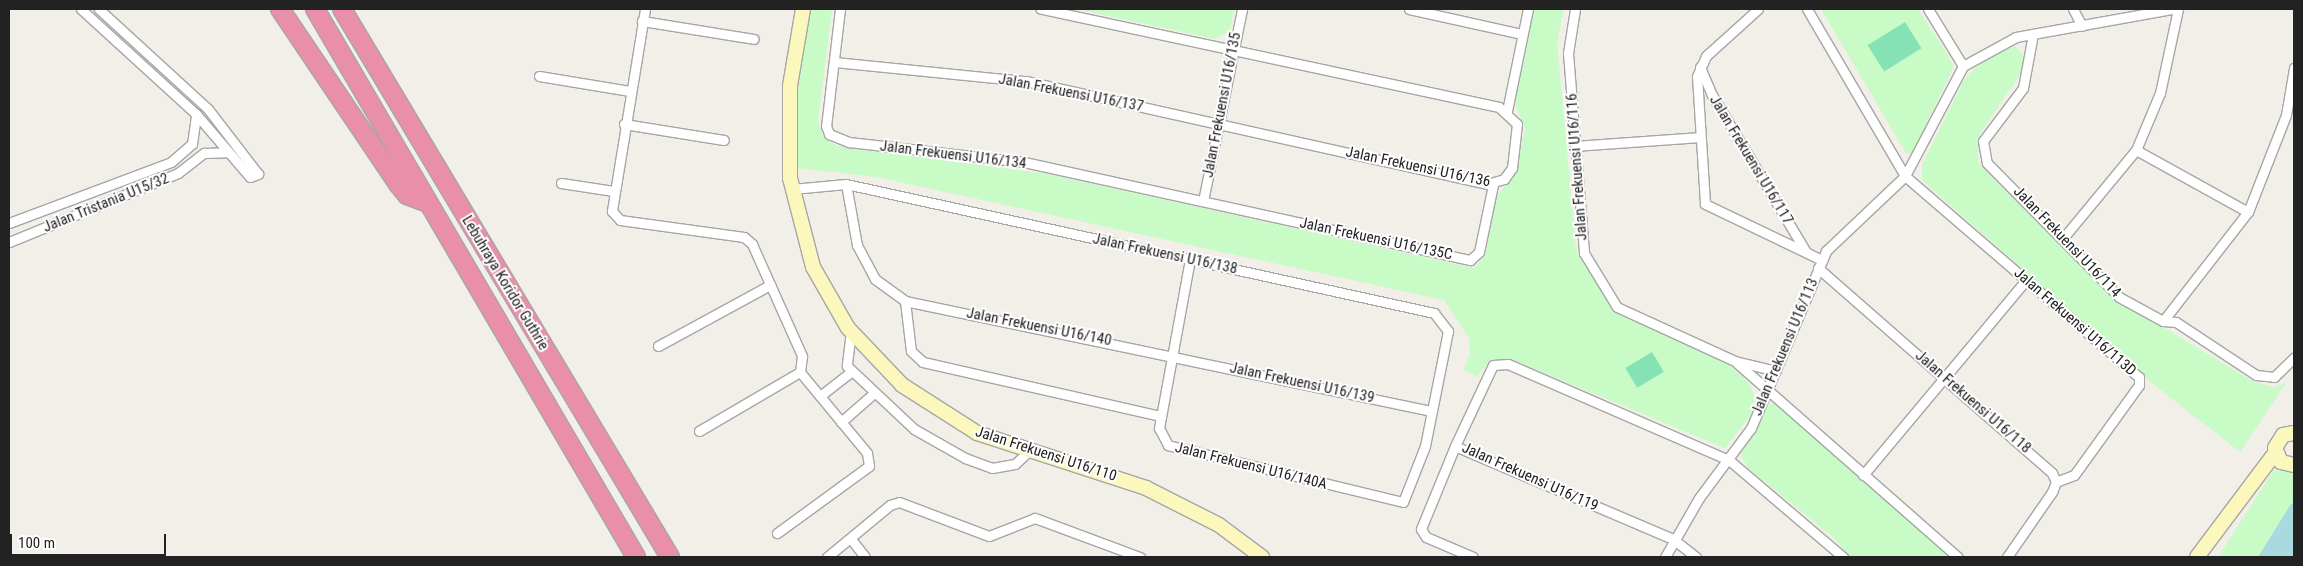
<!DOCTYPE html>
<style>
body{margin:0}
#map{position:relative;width:2303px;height:566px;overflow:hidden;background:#f2eee8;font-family:"Roboto Condensed",sans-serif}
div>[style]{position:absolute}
.park>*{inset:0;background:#c8fbc6}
.pitch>*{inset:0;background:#85e2b4;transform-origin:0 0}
.water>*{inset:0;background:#a8dae0}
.roads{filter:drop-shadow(1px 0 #a6a6a6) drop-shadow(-1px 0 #a6a6a6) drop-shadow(0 1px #a6a6a6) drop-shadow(0 -1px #a6a6a6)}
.street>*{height:9px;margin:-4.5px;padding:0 4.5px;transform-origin:4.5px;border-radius:4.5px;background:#fff}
.secondary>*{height:14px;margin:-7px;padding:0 7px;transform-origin:7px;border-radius:7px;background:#fcf8bd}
.highway>*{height:18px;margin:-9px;padding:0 9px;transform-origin:9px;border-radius:9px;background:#ea8faa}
span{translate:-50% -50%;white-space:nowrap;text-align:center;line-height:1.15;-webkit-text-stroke:4px #fff;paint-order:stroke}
.street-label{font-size:15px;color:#222}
.frame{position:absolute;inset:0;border:10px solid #222;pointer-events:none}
.scale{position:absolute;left:10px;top:534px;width:156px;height:22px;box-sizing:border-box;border:2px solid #222;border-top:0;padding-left:6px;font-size:15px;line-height:18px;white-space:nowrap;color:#222;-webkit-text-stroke:4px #fff;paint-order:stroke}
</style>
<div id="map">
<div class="park">
<i style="clip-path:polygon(810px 9px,832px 9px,818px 121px,824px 138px,837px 146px,1048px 174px,1473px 268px,1485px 256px,1497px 195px,1514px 176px,1517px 166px,1525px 129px,1514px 100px,1532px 9px,1564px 9px,1557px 42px,1576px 249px,1614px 312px,1728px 364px,1749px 383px,1755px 397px,1753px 412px,1725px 448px,1515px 361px,1489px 361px,1477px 377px,1464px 370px,1470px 353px,1469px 338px,1444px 300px,876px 177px,797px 168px,796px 105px)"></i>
<i style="clip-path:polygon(1076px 9px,1234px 9px,1230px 31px,1215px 39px)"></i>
<i style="clip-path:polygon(1821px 9px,1918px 9px,1949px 57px,1953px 67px,1950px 75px,1912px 154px,1906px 153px)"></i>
<i style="clip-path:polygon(2015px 46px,2025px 57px,2021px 73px,1979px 135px,1978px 162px,2116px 299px,2254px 382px,2274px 387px,2286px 383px,2240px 452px,2148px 380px,1922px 180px,1922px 165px,1965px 78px,1983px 61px)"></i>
<i style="clip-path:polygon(1774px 403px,1950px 557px,1850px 557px,1834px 538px,1748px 468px,1740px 453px,1768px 405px)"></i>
<i style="clip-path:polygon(2274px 470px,2294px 472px,2294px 557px,2218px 557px)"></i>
</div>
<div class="pitch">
<i style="left:1905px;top:22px;width:31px;height:44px;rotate:58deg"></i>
<i style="left:1652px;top:352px;width:23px;height:31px;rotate:59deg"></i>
</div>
<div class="water">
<i style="clip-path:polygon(2294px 503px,2294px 557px,2258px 557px,2291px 504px)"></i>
</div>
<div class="roads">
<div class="street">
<i style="left:81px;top:9px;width:156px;rotate:42.4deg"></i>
<i style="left:196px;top:114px;width:83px;rotate:49.4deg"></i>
<i style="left:250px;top:177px;width:9px;rotate:-21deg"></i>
<i style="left:258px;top:174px;width:82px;rotate:-127.6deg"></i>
<i style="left:208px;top:109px;width:148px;rotate:-137.5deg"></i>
<i style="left:645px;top:9px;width:205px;rotate:99.3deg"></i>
<i style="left:612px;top:211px;width:12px;rotate:48deg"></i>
<i style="left:620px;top:220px;width:125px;rotate:7.8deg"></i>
<i style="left:744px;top:237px;width:11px;rotate:41deg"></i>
<i style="left:752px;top:244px;width:123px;rotate:65.9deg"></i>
<i style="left:802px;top:356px;width:16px;rotate:97deg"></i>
<i style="left:800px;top:372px;width:105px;rotate:50.4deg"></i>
<i style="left:867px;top:453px;width:13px;rotate:81deg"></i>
<i style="left:869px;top:466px;width:114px;rotate:143.9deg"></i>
<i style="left:840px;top:9px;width:118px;rotate:96.8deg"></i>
<i style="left:826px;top:126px;width:9px;rotate:69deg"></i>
<i style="left:829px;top:134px;width:22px;rotate:22deg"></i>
<i style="left:849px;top:142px;width:176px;rotate:6.5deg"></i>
<i style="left:1024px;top:162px;width:457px;rotate:12.4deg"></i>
<i style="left:1470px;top:260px;width:12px;rotate:-42deg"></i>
<i style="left:1479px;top:252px;width:68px;rotate:-78.2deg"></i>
<i style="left:1409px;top:9px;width:116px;rotate:12.5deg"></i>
<i style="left:1575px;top:9px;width:45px;rotate:99deg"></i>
<i style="left:1568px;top:53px;width:201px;rotate:85.4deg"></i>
<i style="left:1584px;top:253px;width:63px;rotate:58.6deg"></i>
<i style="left:1617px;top:307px;width:130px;rotate:24.6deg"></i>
<i style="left:1735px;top:361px;width:42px;rotate:13.7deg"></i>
<i style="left:1758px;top:9px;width:70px;rotate:137.9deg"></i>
<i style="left:1706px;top:56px;width:22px;rotate:114deg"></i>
<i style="left:1697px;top:76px;width:128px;rotate:86.4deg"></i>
<i style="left:1705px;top:204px;width:130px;rotate:25.6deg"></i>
<i style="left:1807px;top:9px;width:194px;rotate:59.6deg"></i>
<i style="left:1905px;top:176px;width:308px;rotate:40.7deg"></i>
<i style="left:2139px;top:377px;width:8px;rotate:90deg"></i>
<i style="left:2139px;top:385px;width:111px;rotate:125.8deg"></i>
<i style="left:2074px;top:475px;width:19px;rotate:159deg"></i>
<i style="left:1928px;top:9px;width:67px;rotate:58.4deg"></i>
<i style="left:2073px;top:9px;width:19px;rotate:62deg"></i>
<i style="left:642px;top:21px;width:113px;rotate:9.1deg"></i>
<i style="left:2033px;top:34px;width:55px;rotate:100.5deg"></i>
<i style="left:2023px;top:88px;width:66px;rotate:127deg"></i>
<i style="left:1983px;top:141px;width:22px;rotate:80deg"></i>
<i style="left:1987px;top:163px;width:188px;rotate:45.4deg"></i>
<i style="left:2119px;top:297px;width:50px;rotate:28.6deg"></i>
<i style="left:2163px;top:321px;width:13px;rotate:4deg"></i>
<i style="left:2176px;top:322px;width:96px;rotate:33.5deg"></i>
<i style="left:2256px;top:375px;width:18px;rotate:6deg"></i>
<i style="left:2274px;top:377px;width:28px;rotate:-44deg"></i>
<i style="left:834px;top:62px;width:193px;rotate:5.7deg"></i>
<i style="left:1026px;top:81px;width:472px;rotate:12.6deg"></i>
<i style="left:1487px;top:184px;width:18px;rotate:-16deg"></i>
<i style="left:1504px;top:179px;width:14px;rotate:-54deg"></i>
<i style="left:1512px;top:168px;width:44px;rotate:-83.5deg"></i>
<i style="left:1517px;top:124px;width:25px;rotate:-137deg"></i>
<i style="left:1499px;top:107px;width:469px;rotate:-167.9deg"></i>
<i style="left:1700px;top:67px;width:30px;rotate:67deg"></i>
<i style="left:1712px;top:95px;width:183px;rotate:59.1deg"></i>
<i style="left:539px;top:76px;width:92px;rotate:9.4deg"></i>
<i style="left:1507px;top:111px;width:104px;rotate:-78.4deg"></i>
<i style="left:624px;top:124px;width:101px;rotate:9.1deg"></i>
<i style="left:1575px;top:146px;width:125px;rotate:-4.1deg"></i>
<i style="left:2136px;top:150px;width:128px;rotate:29deg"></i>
<i style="left:561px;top:183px;width:53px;rotate:8.7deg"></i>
<i style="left:846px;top:184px;width:62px;rotate:79.8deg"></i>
<i style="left:857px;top:245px;width:38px;rotate:62deg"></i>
<i style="left:875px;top:279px;width:37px;rotate:36deg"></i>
<i style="left:905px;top:301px;width:50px;rotate:83.2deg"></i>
<i style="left:911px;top:351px;width:16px;rotate:43deg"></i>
<i style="left:923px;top:362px;width:244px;rotate:12.8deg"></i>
<i style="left:792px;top:189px;width:54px;rotate:-5.3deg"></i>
<i style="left:846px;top:184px;width:602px;rotate:12.37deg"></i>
<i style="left:1434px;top:313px;width:23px;rotate:52deg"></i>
<i style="left:1448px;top:331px;width:117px;rotate:101.3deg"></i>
<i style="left:1425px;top:446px;width:60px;rotate:111.4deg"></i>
<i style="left:1403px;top:502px;width:242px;rotate:-166.4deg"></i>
<i style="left:1168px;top:445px;width:19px;rotate:-118deg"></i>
<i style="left:1159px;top:428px;width:172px;rotate:-79.6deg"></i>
<i style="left:1203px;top:201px;width:196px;rotate:-78.5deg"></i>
<i style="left:9px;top:223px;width:173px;rotate:-20.6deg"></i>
<i style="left:171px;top:162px;width:28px;rotate:-41deg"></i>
<i style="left:192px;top:144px;width:30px;rotate:-82deg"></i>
<i style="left:2064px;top:237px;width:113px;rotate:-50.4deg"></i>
<i style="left:2136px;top:150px;width:62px;rotate:-67.2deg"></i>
<i style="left:2160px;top:93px;width:86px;rotate:-77.9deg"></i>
<i style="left:9px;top:242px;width:183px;rotate:-22.2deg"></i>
<i style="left:178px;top:173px;width:33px;rotate:-38deg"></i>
<i style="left:204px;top:153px;width:24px;rotate:-2deg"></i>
<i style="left:1818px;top:268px;width:311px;rotate:41.2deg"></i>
<i style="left:2052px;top:473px;width:10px;rotate:66deg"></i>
<i style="left:2056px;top:482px;width:11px;rotate:112deg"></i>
<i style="left:2052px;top:492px;width:79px;rotate:124.7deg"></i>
<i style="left:905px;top:301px;width:537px;rotate:11.81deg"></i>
<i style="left:2163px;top:321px;width:138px;rotate:-52.1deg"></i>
<i style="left:2248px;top:212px;width:104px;rotate:-68.6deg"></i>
<i style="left:2286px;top:115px;width:48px;rotate:-80.3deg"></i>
<i style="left:851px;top:331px;width:35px;rotate:97deg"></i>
<i style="left:847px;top:366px;width:92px;rotate:43.2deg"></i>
<i style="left:914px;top:429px;width:59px;rotate:29.6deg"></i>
<i style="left:965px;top:458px;width:29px;rotate:20deg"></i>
<i style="left:992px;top:468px;width:23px;rotate:-10deg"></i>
<i style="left:1015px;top:464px;width:19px;rotate:-43deg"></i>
<i style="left:658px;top:346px;width:128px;rotate:-28.6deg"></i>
<i style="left:1737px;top:363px;width:294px;rotate:41.3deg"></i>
<i style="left:820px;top:396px;width:39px;rotate:-38deg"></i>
<i style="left:841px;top:422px;width:43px;rotate:-41.2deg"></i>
<i style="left:699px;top:431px;width:117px;rotate:-30.3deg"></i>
<i style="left:1455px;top:446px;width:90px;rotate:112.3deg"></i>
<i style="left:1421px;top:529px;width:9px;rotate:58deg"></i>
<i style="left:1426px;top:537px;width:51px;rotate:23.1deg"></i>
<i style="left:1863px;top:475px;width:254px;rotate:-50.1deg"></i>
<i style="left:851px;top:539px;width:23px;rotate:52deg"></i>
<i style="left:827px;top:557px;width:82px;rotate:-39.5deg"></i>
<i style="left:890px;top:505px;width:9px;rotate:-18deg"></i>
<i style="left:899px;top:502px;width:96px;rotate:20.7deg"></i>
<i style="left:989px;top:536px;width:49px;rotate:-21.4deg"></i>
<i style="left:1035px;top:518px;width:112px;rotate:20.4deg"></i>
<i style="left:1665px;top:557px;width:68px;rotate:-60deg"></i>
<i style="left:1699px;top:498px;width:87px;rotate:-53.4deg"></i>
<i style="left:1751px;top:428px;width:192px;rotate:-67deg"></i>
<i style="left:1826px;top:251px;width:109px;rotate:-43.5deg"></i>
<i style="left:1905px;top:176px;width:124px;rotate:-62.2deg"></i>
<i style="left:1963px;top:66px;width:60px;rotate:-28.7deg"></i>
<i style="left:2016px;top:37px;width:158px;rotate:-10.2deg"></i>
<i style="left:1696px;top:557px;width:29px;rotate:-142deg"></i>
<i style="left:1673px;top:539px;width:237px;rotate:-156.9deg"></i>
<i style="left:1455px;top:446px;width:89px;rotate:-64.9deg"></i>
<i style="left:1493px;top:365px;width:15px;rotate:-4deg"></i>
<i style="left:1508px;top:364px;width:241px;rotate:23.5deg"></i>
<i style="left:1729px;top:460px;width:150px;rotate:40.4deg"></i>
</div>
<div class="secondary">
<i style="left:803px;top:9px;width:78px;rotate:99.6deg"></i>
<i style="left:790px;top:86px;width:92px;rotate:90deg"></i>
<i style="left:790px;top:178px;width:92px;rotate:75.5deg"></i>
<i style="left:813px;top:267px;width:70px;rotate:60.2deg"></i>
<i style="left:848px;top:328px;width:79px;rotate:46.5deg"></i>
<i style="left:902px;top:385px;width:89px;rotate:32.6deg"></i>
<i style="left:977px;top:433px;width:178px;rotate:18deg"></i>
<i style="left:1146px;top:488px;width:82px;rotate:26.9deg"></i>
<i style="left:1219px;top:525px;width:54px;rotate:36.7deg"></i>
<i style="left:2294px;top:433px;width:11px;rotate:170deg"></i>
<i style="left:2283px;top:435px;width:15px;rotate:122deg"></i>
<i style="left:2275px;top:448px;width:15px;rotate:67deg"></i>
<i style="left:2281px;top:462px;width:13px;rotate:13deg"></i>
<i style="left:2197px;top:557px;width:130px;rotate:-53.1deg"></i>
</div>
<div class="highway">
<i style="left:280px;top:9px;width:211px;rotate:56deg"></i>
<i style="left:398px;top:184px;width:14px;rotate:51deg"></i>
<i style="left:407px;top:195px;width:22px;rotate:21deg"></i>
<i style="left:315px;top:9px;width:635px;rotate:59.64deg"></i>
<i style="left:342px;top:9px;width:639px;rotate:59.1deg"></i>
</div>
</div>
<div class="street-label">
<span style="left:1071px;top:93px;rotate:11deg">Jalan Frekuensi U16/137</span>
<span style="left:1222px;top:105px;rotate:-79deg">Jalan Frekuensi U16/135</span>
<span style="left:953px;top:155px;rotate:7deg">Jalan Frekuensi U16/134</span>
<span style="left:1751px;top:160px;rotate:59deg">Jalan Frekuensi U16/117</span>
<span style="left:1418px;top:167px;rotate:12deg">Jalan Frekuensi U16/136</span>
<span style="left:1577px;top:167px;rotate:-94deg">Jalan Frekuensi U16/116</span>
<span style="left:106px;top:203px;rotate:-22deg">Jalan Tristania U15/32</span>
<span style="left:1376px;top:239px;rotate:12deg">Jalan Frekuensi U16/135C</span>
<span style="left:2067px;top:242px;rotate:46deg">Jalan Frekuensi U16/114</span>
<span style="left:1165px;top:254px;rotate:12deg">Jalan Frekuensi U16/138</span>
<span style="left:505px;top:283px;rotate:59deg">Lebuhraya Koridor Guthrie</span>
<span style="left:2075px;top:322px;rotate:41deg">Jalan Frekuensi U16/113D</span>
<span style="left:1039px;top:327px;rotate:11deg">Jalan Frekuensi U16/140</span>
<span style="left:1785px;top:347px;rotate:-67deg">Jalan Frekuensi U16/113</span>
<span style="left:1302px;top:383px;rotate:12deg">Jalan Frekuensi U16/139</span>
<span style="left:1973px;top:402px;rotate:41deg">Jalan Frekuensi U16/118</span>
<span style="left:1046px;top:454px;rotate:18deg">Jalan Frekuensi U16/110</span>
<span style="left:1251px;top:466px;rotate:14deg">Jalan Frekuensi U16/140A</span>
<span style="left:1530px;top:477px;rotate:24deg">Jalan Frekuensi U16/119</span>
</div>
<div class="frame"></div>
<div class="scale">100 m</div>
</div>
